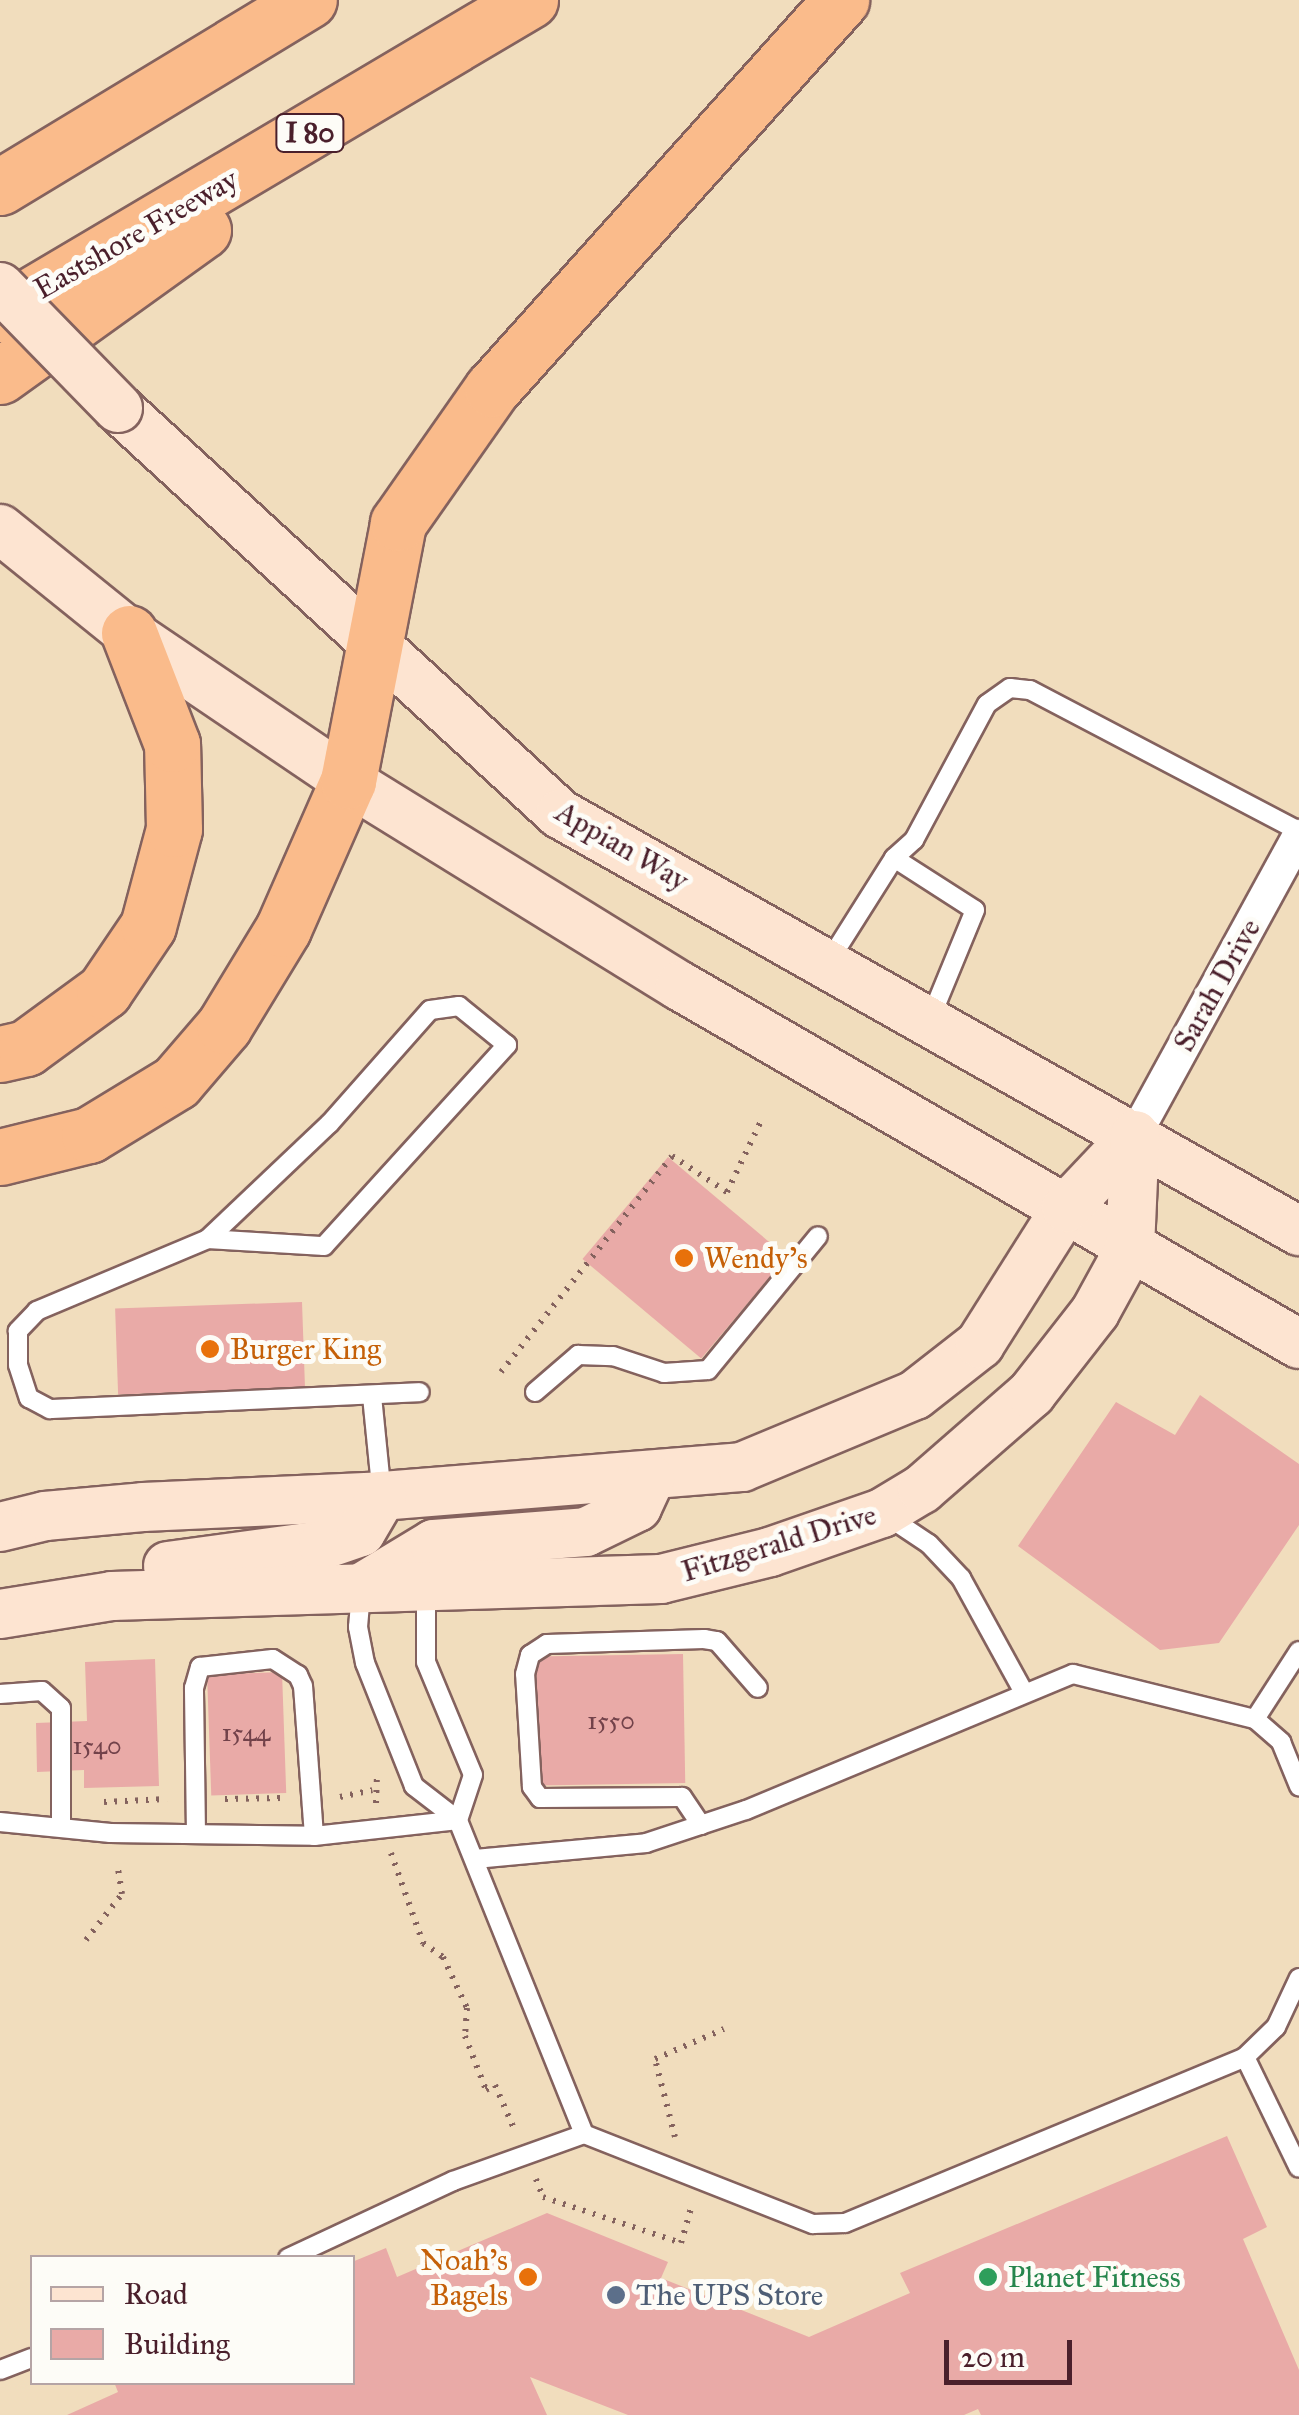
<!DOCTYPE html>
<style>
body{margin:0}
#map{position:relative;width:1299px;height:2415px;overflow:hidden;background:#f1ddbd;font-family:"IM FELL Great Primer",serif}
div>[style]{position:absolute}
.building>*{inset:0;background:#e9aaa7;transform-origin:0 0}
.path>*{height:6px;margin-top:-3px;transform-origin:0;background:repeating-linear-gradient(90deg,#84625e 0 2.5px,transparent 0 10.5px)}
.roads{filter:drop-shadow(2px 0 #84625e) drop-shadow(-2px 0 #84625e) drop-shadow(0 2px #84625e) drop-shadow(0 -2px #84625e)}
.lane>*{height:18px;margin:-9px;padding:0 9px;transform-origin:9px;border-radius:9px;background:#fff}
.street>*{height:32px;margin:-16px;padding:0 16px;transform-origin:16px;border-radius:16px;background:#fff}
.secondary>*{height:48px;margin:-24px;padding:0 24px;transform-origin:24px;border-radius:24px;background:#fde4d1}
.highway>*{height:55px;margin:-27.5px;padding:0 27.5px;transform-origin:27.5px;border-radius:27.5px;background:#fabb8b}
.bridges{filter:drop-shadow(2px 0 #84625e) drop-shadow(-2px 0 #84625e) drop-shadow(0 2px #84625e) drop-shadow(0 -2px #84625e)}
.secondary-bridge>*{height:48px;margin:-24px;padding:0 24px;transform-origin:24px;border-radius:24px;background:#fde4d1}
.dots>*{width:28px;height:28px;translate:-50% -50%;box-sizing:border-box;border:5px solid #fdfcf7;border-radius:50%}
span{translate:-50% -50%;white-space:nowrap;text-align:center;line-height:1.15;-webkit-text-stroke:10px #fdfcf7;paint-order:stroke}
.number-label{font-size:25px;color:#72424a}
.number-label span{-webkit-text-stroke-width:0}
.shield-label span{padding:2px 8px;background:#fdfcf7;border:2px solid;border-radius:8px;-webkit-text-stroke-width:0}
.shield-label{font-size:28px;color:#4a1f2b;font-weight:700}
.street-label{font-size:30px;color:#4a1f2b}
.food-label{font-size:30px;color:#c56008}
.left{translate:0 -50%;text-align:left}
.right{translate:-100% -50%;text-align:right}
.leisure-label{font-size:30px;color:#27864d}
.service-label{font-size:30px;color:#4e5e75}
.legend{position:absolute;left:30px;top:2255px;width:325px;height:130px;box-sizing:border-box;background:#fdfcf7;border:2px solid #b5a4a5;margin:0;padding:12px 18px;list-style:none;font-size:30px;color:#4a1f2b}
.legend li{display:flex;align-items:center;gap:20px;height:50px}
.legend b{width:50px;border:2px solid #b5a4a5}
.scale{position:absolute;left:944px;top:2340px;width:128px;height:45px;box-sizing:border-box;border:5px solid #4a1f2b;border-top:0;padding-left:12px;font-size:30px;line-height:35px;white-space:nowrap;color:#4a1f2b;-webkit-text-stroke:8px #fdfcf7;paint-order:stroke}
</style>
<div id="map">
<div class="building">
<i style="left:668px;top:1157px;width:155px;height:133px;rotate:40deg"></i>
<i style="left:302px;top:1302px;width:86px;height:187px;rotate:88deg"></i>
<i style="clip-path:polygon(1200px 1395px,1299px 1464px,1299px 1525px,1219px 1643px,1160px 1650px,1018px 1546px,1116px 1402px,1175px 1435px)"></i>
<i style="left:683px;top:1654px;width:129px;height:147px;rotate:89deg"></i>
<i style="clip-path:polygon(155px 1659px,159px 1786px,84px 1788px,84px 1770px,37px 1772px,36px 1723px,87px 1721px,85px 1662px)"></i>
<i style="left:282px;top:1672px;width:121px;height:75px;rotate:88deg"></i>
<i style="clip-path:polygon(1227px 2136px,1267px 2227px,1243px 2239px,1299px 2370px,1299px 2415px,981px 2415px,978px 2409px,964px 2415px,628px 2415px,530px 2377px,547px 2415px,67px 2415px,118px 2392px,114px 2382px,352px 2382px,352px 2262px,386px 2248px,397px 2277px,547px 2213px,668px 2262px,661px 2278px,809px 2337px,910px 2293px,900px 2273px)"></i>
</div>
<div class="path">
<i style="left:501px;top:1372px;width:275px;rotate:-51.6deg"></i>
<i style="left:672px;top:1156px;width:66px;rotate:33.2deg"></i>
<i style="left:727px;top:1192px;width:79px;rotate:-64.4deg"></i>
<i style="left:340px;top:1797px;width:33px;rotate:-12deg"></i>
<i style="left:225px;top:1799px;width:57px;rotate:-1deg"></i>
<i style="left:104px;top:1802px;width:63px;rotate:-2.7deg"></i>
<i style="left:376px;top:1803px;width:26px;rotate:-88deg"></i>
<i style="left:391px;top:1853px;width:96px;rotate:70.4deg"></i>
<i style="left:423px;top:1943px;width:24px;rotate:35deg"></i>
<i style="left:443px;top:1957px;width:56px;rotate:64.8deg"></i>
<i style="left:467px;top:2008px;width:28px;rotate:94deg"></i>
<i style="left:465px;top:2036px;width:58px;rotate:68.7deg"></i>
<i style="left:486px;top:2090px;width:10px;rotate:-29deg"></i>
<i style="left:495px;top:2085px;width:50px;rotate:66.5deg"></i>
<i style="left:86px;top:1940px;width:58px;rotate:-52deg"></i>
<i style="left:122px;top:1894px;width:31px;rotate:-99deg"></i>
<i style="left:675px;top:2137px;width:81px;rotate:-104.4deg"></i>
<i style="left:655px;top:2059px;width:75px;rotate:-23.5deg"></i>
<i style="left:536px;top:2179px;width:19px;rotate:69deg"></i>
<i style="left:543px;top:2197px;width:145px;rotate:18.4deg"></i>
<i style="left:681px;top:2243px;width:37px;rotate:-74deg"></i>
</div>
<div class="roads">
<div class="lane">
<i style="left:894px;top:858px;width:96px;rotate:32.7deg"></i>
<i style="left:975px;top:910px;width:118px;rotate:112.4deg"></i>
<i style="left:829px;top:961px;width:122px;rotate:-57.7deg"></i>
<i style="left:894px;top:858px;width:27px;rotate:-42deg"></i>
<i style="left:914px;top:840px;width:154px;rotate:-61.8deg"></i>
<i style="left:987px;top:704px;width:28px;rotate:-35deg"></i>
<i style="left:1010px;top:688px;width:20px;rotate:6deg"></i>
<i style="left:1030px;top:690px;width:304px;rotate:27.7deg"></i>
<i style="left:208px;top:1239px;width:116px;rotate:3.5deg"></i>
<i style="left:324px;top:1246px;width:272px;rotate:-47.7deg"></i>
<i style="left:507px;top:1045px;width:62px;rotate:-140.9deg"></i>
<i style="left:459px;top:1006px;width:29px;rotate:172deg"></i>
<i style="left:430px;top:1010px;width:152px;rotate:131.5deg"></i>
<i style="left:329px;top:1124px;width:167px;rotate:136.5deg"></i>
<i style="left:208px;top:1239px;width:186px;rotate:157.2deg"></i>
<i style="left:37px;top:1311px;width:28px;rotate:134deg"></i>
<i style="left:18px;top:1331px;width:34px;rotate:90deg"></i>
<i style="left:18px;top:1365px;width:35px;rotate:72deg"></i>
<i style="left:29px;top:1398px;width:24px;rotate:28deg"></i>
<i style="left:50px;top:1409px;width:370px;rotate:-2.6deg"></i>
<i style="left:535px;top:1392px;width:57px;rotate:-40.7deg"></i>
<i style="left:578px;top:1355px;width:35px;rotate:2deg"></i>
<i style="left:613px;top:1356px;width:54px;rotate:18.4deg"></i>
<i style="left:664px;top:1373px;width:44px;rotate:-3.9deg"></i>
<i style="left:708px;top:1370px;width:173px;rotate:-50.6deg"></i>
<i style="left:372px;top:1396px;width:100px;rotate:84.3deg"></i>
<i style="left:887px;top:1516px;width:50px;rotate:33.7deg"></i>
<i style="left:929px;top:1544px;width:47px;rotate:46.7deg"></i>
<i style="left:961px;top:1578px;width:129px;rotate:61.2deg"></i>
<i style="left:426px;top:1588px;width:74px;rotate:90deg"></i>
<i style="left:426px;top:1662px;width:122px;rotate:67.4deg"></i>
<i style="left:473px;top:1775px;width:47px;rotate:108.4deg"></i>
<i style="left:0;top:1694px;width:42px;rotate:-4.1deg"></i>
<i style="left:42px;top:1691px;width:25px;rotate:42deg"></i>
<i style="left:61px;top:1708px;width:119px;rotate:90deg"></i>
<i style="left:1255px;top:1719px;width:81px;rotate:-57.1deg"></i>
<i style="left:0;top:1822px;width:111px;rotate:5.7deg"></i>
<i style="left:110px;top:1833px;width:204px;rotate:0.8deg"></i>
<i style="left:314px;top:1836px;width:145px;rotate:-6.3deg"></i>
<i style="left:701px;top:1825px;width:34px;rotate:-124deg"></i>
<i style="left:682px;top:1797px;width:142px;rotate:179.6deg"></i>
<i style="left:540px;top:1798px;width:14px;rotate:-126deg"></i>
<i style="left:532px;top:1787px;width:113px;rotate:-93.5deg"></i>
<i style="left:525px;top:1674px;width:20px;rotate:-75deg"></i>
<i style="left:530px;top:1655px;width:20px;rotate:-33deg"></i>
<i style="left:547px;top:1644px;width:157px;rotate:-1.8deg"></i>
<i style="left:704px;top:1639px;width:13px;rotate:9deg"></i>
<i style="left:717px;top:1641px;width:62px;rotate:48.9deg"></i>
<i style="left:196px;top:1834px;width:146px;rotate:-90.8deg"></i>
<i style="left:194px;top:1688px;width:22px;rotate:-74deg"></i>
<i style="left:200px;top:1667px;width:73px;rotate:-6.3deg"></i>
<i style="left:273px;top:1659px;width:30px;rotate:33deg"></i>
<i style="left:298px;top:1675px;width:12px;rotate:66deg"></i>
<i style="left:303px;top:1686px;width:150px;rotate:85.8deg"></i>
<i style="left:475px;top:1859px;width:172px;rotate:-5.3deg"></i>
<i style="left:646px;top:1843px;width:105px;rotate:-18.3deg"></i>
<i style="left:746px;top:1810px;width:354px;rotate:-22.6deg"></i>
<i style="left:1073px;top:1674px;width:187px;rotate:13.9deg"></i>
<i style="left:1255px;top:1719px;width:35px;rotate:41deg"></i>
<i style="left:1281px;top:1742px;width:48px;rotate:67.8deg"></i>
<i style="left:1245px;top:2057px;width:123px;rotate:64.1deg"></i>
<i style="left:584px;top:2134px;width:246px;rotate:21.5deg"></i>
<i style="left:813px;top:2224px;width:32px;rotate:-2deg"></i>
<i style="left:845px;top:2223px;width:433px;rotate:-22.5deg"></i>
<i style="left:1245px;top:2057px;width:43px;rotate:-44.1deg"></i>
<i style="left:1276px;top:2027px;width:54px;rotate:-64.9deg"></i>
<i style="left:288px;top:2258px;width:182px;rotate:-25deg"></i>
<i style="left:453px;top:2181px;width:139px;rotate:-19.7deg"></i>
<i style="left:584px;top:2134px;width:338px;rotate:-111.9deg"></i>
<i style="left:458px;top:1820px;width:56px;rotate:-142.3deg"></i>
<i style="left:414px;top:1786px;width:132px;rotate:-111.7deg"></i>
<i style="left:365px;top:1663px;width:37px;rotate:-101deg"></i>
<i style="left:358px;top:1627px;width:36px;rotate:-85deg"></i>
<i style="left:0;top:2370px;width:34px;rotate:-21deg"></i>
</div>
<div class="street">
<i style="left:1135px;top:1135px;width:341px;rotate:-61.3deg"></i>
</div>
<div class="secondary">
<i style="left:118px;top:408px;width:600px;rotate:42.57deg"></i>
<i style="left:560px;top:814px;width:849px;rotate:29.43deg"></i>
<i style="left:0;top:529px;width:166px;rotate:38.9deg"></i>
<i style="left:129px;top:633px;width:264px;rotate:34.1deg"></i>
<i style="left:348px;top:781px;width:390px;rotate:31.7deg"></i>
<i style="left:680px;top:986px;width:715px;rotate:30.04deg"></i>
<i style="left:0;top:1527px;width:46px;rotate:-13.7deg"></i>
<i style="left:45px;top:1516px;width:98px;rotate:-5.2deg"></i>
<i style="left:143px;top:1507px;width:239px;rotate:-2.6deg"></i>
<i style="left:382px;top:1496px;width:361px;rotate:-4.6deg"></i>
<i style="left:742px;top:1467px;width:187px;rotate:-22.6deg"></i>
<i style="left:915px;top:1395px;width:83px;rotate:-38.1deg"></i>
<i style="left:980px;top:1344px;width:161px;rotate:-57.7deg"></i>
<i style="left:1066px;top:1208px;width:100px;rotate:-46.6deg"></i>
<i style="left:168px;top:1566px;width:156px;rotate:-7.7deg"></i>
<i style="left:323px;top:1545px;width:40px;rotate:-18.9deg"></i>
<i style="left:361px;top:1532px;width:42px;rotate:-59.7deg"></i>
<i style="left:361px;top:1588px;width:85px;rotate:-31.1deg"></i>
<i style="left:434px;top:1544px;width:152px;rotate:-4.5deg"></i>
<i style="left:586px;top:1532px;width:57px;rotate:-26.1deg"></i>
<i style="left:637px;top:1507px;width:31px;rotate:-65deg"></i>
<i style="left:0;top:1614px;width:113px;rotate:-9.1deg"></i>
<i style="left:112px;top:1596px;width:549px;rotate:-1.77deg"></i>
<i style="left:661px;top:1579px;width:112px;rotate:-13.9deg"></i>
<i style="left:770px;top:1552px;width:119px;rotate:-19.2deg"></i>
<i style="left:882px;top:1513px;width:47px;rotate:-31deg"></i>
<i style="left:922px;top:1489px;width:145px;rotate:-41.1deg"></i>
<i style="left:1031px;top:1394px;width:104px;rotate:-52deg"></i>
<i style="left:1095px;top:1312px;width:73px;rotate:-61.3deg"></i>
<i style="left:1130px;top:1248px;width:113px;rotate:-87.5deg"></i>
</div>
<div class="highway">
<i style="left:0;top:187px;width:361px;rotate:-31.2deg"></i>
<i style="left:0;top:314px;width:616px;rotate:-30.64deg"></i>
<i style="left:0;top:376px;width:250px;rotate:-35.7deg"></i>
<i style="left:0;top:1054px;width:27px;rotate:-13deg"></i>
<i style="left:26px;top:1048px;width:97px;rotate:-36.2deg"></i>
<i style="left:104px;top:991px;width:78px;rotate:-55.9deg"></i>
<i style="left:148px;top:926px;width:100px;rotate:-75deg"></i>
<i style="left:174px;top:829px;width:85px;rotate:-91.3deg"></i>
<i style="left:172px;top:744px;width:119px;rotate:-111.2deg"></i>
<i style="left:0;top:1157px;width:92px;rotate:-13.9deg"></i>
<i style="left:89px;top:1135px;width:102px;rotate:-31.3deg"></i>
<i style="left:176px;top:1082px;width:74px;rotate:-49.4deg"></i>
<i style="left:224px;top:1026px;width:114px;rotate:-58.7deg"></i>
<i style="left:283px;top:929px;width:162px;rotate:-66.3deg"></i>
<i style="left:348px;top:781px;width:263px;rotate:-79deg"></i>
<i style="left:398px;top:523px;width:164px;rotate:-55deg"></i>
<i style="left:492px;top:389px;width:523px;rotate:-48.1deg"></i>
</div>
</div>
<div class="bridges">
<div class="secondary-bridge">
<i style="left:0;top:287px;width:169px;rotate:45.7deg"></i>
</div>
</div>
<div class="dots">
<i style="left:684px;top:1258px;background:#e8710a"></i>
<i style="left:210px;top:1349px;background:#e8710a"></i>
<i style="left:528px;top:2277px;background:#e8710a"></i>
<i style="left:988px;top:2277px;background:#2e9e5b"></i>
<i style="left:616px;top:2295px;background:#5c6f8a"></i>
</div>
<div class="number-label">
<span style="left:611px;top:1721px">1550</span>
<span style="left:246px;top:1733px">1544</span>
<span style="left:97px;top:1746px">1540</span>
</div>
<div class="shield-label">
<span style="left:310px;top:133px">I 80</span>
</div>
<div class="street-label">
<span style="left:136px;top:234px;rotate:-30deg">Eastshore Freeway</span>
<span style="left:622px;top:846px;rotate:30deg">Appian Way</span>
<span style="left:1217px;top:985px;rotate:-61deg">Sarah Drive</span>
<span style="left:779px;top:1543px;rotate:-17deg">Fitzgerald Drive</span>
</div>
<div class="food-label">
<span class="left" style="left:704px;top:1258px">Wendy's</span>
<span class="left" style="left:230px;top:1349px">Burger King</span>
<span class="right" style="left:508px;top:2277px">Noah's<br>Bagels</span>
</div>
<div class="leisure-label">
<span class="left" style="left:1008px;top:2277px">Planet Fitness</span>
</div>
<div class="service-label">
<span class="left" style="left:636px;top:2295px">The UPS Store</span>
</div>
<ul class="legend">
<li><b style="height:12px;background:#fde4d1"></b>Road</li>
<li><b style="height:28px;background:#e9aaa7"></b>Building</li>
</ul>
<div class="scale">20 m</div>
</div>
